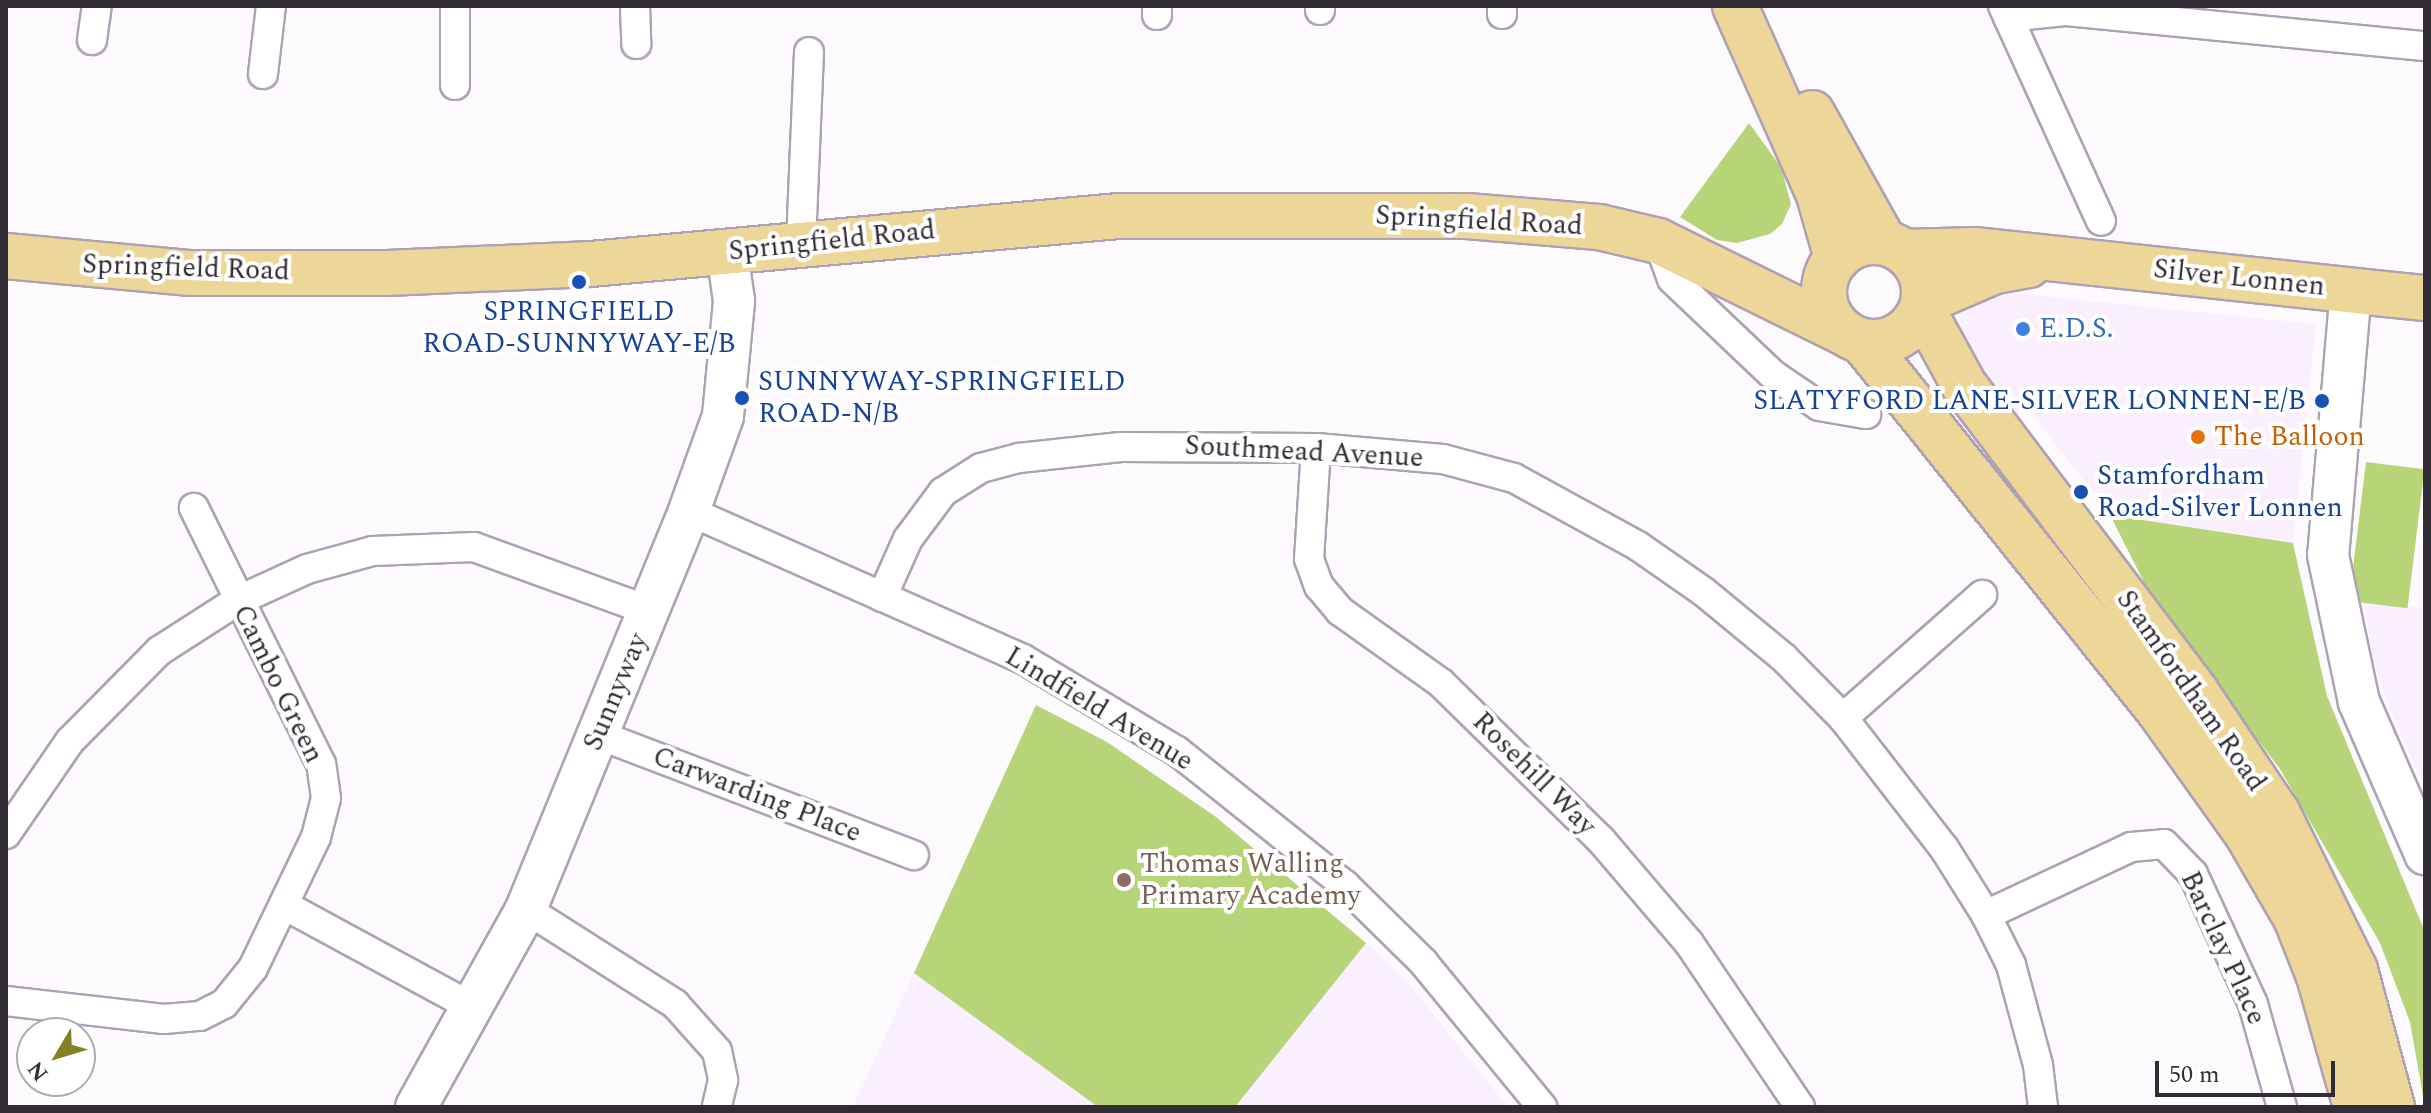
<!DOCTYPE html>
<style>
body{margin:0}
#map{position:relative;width:2431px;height:1113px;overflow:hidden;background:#fdfafe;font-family:Spectral,serif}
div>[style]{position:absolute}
.built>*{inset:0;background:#faefff}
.green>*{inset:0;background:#b8d479;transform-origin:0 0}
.roads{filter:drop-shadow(2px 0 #aea1b4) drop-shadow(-2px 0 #aea1b4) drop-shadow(0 2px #aea1b4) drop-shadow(0 -2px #aea1b4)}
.street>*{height:28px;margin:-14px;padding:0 14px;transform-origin:14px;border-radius:14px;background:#fff}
.secondary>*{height:40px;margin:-20px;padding:0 20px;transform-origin:20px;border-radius:20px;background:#fff}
.primary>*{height:44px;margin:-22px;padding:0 22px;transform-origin:22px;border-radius:22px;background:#ecd698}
.primary>.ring{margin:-22px;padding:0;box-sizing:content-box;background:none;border:44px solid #ecd698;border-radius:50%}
.dots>*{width:22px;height:22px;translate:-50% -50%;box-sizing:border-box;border:4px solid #fff;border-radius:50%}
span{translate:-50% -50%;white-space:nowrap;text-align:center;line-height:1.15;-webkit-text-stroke:8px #fff;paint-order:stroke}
.street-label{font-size:28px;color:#322d34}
.transit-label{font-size:28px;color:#164399}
.left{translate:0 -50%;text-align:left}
.right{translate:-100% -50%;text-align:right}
.shop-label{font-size:28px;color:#366cbe}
.food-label{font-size:28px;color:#c56008}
.education-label{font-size:28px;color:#785e54}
.frame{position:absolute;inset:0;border:8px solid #322d34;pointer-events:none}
.north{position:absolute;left:16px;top:1017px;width:80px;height:80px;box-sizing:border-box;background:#fff;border:2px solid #adabae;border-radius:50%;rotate:232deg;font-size:22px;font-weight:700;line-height:32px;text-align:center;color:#322d34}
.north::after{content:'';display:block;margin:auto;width:28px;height:36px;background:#858028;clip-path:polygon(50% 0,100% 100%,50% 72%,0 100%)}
.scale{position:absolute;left:2155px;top:1061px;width:180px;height:36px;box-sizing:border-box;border:4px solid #322d34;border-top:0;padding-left:10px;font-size:24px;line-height:28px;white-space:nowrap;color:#322d34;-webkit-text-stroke:6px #fff;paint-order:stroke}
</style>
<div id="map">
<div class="built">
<i style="clip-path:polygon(2000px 292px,2316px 324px,2293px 543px,2110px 515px,2027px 407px,2014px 416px,1977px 369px,1961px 334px,1959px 310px)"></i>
<i style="clip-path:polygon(2364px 602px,2425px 608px,2425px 788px,2389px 707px,2372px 655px)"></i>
<i style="clip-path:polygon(1036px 705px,1107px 742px,1216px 817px,1371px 947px,1407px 982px,1508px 1107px,853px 1107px)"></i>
</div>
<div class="green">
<i style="clip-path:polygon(1749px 123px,1781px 167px,1791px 204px,1782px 224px,1770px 234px,1737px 243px,1717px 240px,1680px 217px)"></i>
<i style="left:2366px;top:462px;width:59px;height:140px;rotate:7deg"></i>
<i style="clip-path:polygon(2110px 515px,2293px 543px,2327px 696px,2425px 932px,2425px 1107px,2410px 1022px,2380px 943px,2280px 769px,2155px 604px)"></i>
<i style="clip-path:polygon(1036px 705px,1107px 742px,1216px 817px,1366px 943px,1235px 1107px,1098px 1107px,914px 973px)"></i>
</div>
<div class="roads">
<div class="street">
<i style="left:455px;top:6px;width:79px;rotate:90deg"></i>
<i style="left:635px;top:6px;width:38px;rotate:88deg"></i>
<i style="left:1502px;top:6px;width:8px;rotate:90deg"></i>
<i style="left:2003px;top:6px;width:236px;rotate:65.5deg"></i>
<i style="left:1320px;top:10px;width:4px;rotate:-90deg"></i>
<i style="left:1157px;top:15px;width:9px;rotate:-90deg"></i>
<i style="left:2008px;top:17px;width:57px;rotate:-6deg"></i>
<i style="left:2065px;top:11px;width:362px;rotate:5.6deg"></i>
<i style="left:92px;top:40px;width:34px;rotate:-82deg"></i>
<i style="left:263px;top:74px;width:68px;rotate:-83.3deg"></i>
<i style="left:1658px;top:241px;width:40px;rotate:69.8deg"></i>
<i style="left:1672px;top:279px;width:138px;rotate:43.5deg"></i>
<i style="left:1772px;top:374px;width:57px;rotate:34.2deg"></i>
<i style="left:1819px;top:406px;width:48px;rotate:9.7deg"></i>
<i style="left:801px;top:243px;width:191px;rotate:-87.6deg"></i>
<i style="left:1316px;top:448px;width:111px;rotate:93.6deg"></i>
<i style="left:1309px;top:559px;width:29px;rotate:70deg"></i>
<i style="left:1319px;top:586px;width:33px;rotate:50deg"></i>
<i style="left:1340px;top:611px;width:124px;rotate:35.5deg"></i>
<i style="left:1441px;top:683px;width:224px;rotate:44.5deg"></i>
<i style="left:1601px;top:840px;width:135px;rotate:49.5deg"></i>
<i style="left:1689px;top:943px;width:198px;rotate:55.9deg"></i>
<i style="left:689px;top:511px;width:365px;rotate:23.9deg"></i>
<i style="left:1023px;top:659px;width:179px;rotate:30.9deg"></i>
<i style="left:1177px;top:751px;width:215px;rotate:38.6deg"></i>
<i style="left:1345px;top:885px;width:110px;rotate:44.6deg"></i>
<i style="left:1423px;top:962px;width:188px;rotate:50.6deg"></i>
<i style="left:882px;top:597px;width:64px;rotate:-65.9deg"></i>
<i style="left:908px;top:539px;width:59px;rotate:-53.3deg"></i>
<i style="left:943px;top:492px;width:45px;rotate:-32.3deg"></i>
<i style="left:981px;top:468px;width:39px;rotate:-15deg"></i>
<i style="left:1019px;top:458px;width:102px;rotate:-6.2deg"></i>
<i style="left:1120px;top:447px;width:196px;rotate:0.3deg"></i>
<i style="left:1316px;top:448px;width:127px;rotate:5deg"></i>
<i style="left:1443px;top:459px;width:73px;rotate:15deg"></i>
<i style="left:1514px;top:478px;width:141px;rotate:28.7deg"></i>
<i style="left:1638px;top:546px;width:80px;rotate:34.9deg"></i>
<i style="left:1704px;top:592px;width:104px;rotate:39.5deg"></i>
<i style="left:1784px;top:658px;width:84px;rotate:45.5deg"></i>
<i style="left:1843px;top:718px;width:165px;rotate:52.2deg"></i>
<i style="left:1944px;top:848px;width:79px;rotate:57.9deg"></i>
<i style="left:1986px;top:915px;width:56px;rotate:63.4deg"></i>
<i style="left:2011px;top:965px;width:104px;rotate:74.9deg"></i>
<i style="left:2038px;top:1065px;width:42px;rotate:83.2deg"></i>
<i style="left:1843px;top:718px;width:186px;rotate:-41.5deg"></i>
<i style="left:599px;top:735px;width:337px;rotate:20.9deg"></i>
<i style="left:6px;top:834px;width:113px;rotate:-55.5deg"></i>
<i style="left:70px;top:741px;width:127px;rotate:-45.3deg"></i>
<i style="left:159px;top:651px;width:93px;rotate:-32.7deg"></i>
<i style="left:237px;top:601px;width:77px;rotate:-24.6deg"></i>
<i style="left:307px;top:569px;width:68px;rotate:-15.3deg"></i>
<i style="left:373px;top:551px;width:101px;rotate:-2.3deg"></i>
<i style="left:474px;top:547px;width:187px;rotate:20deg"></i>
<i style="left:284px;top:905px;width:216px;rotate:28.5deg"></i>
<i style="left:526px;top:909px;width:177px;rotate:32.5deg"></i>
<i style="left:675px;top:1004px;width:63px;rotate:48.2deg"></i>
<i style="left:717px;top:1051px;width:30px;rotate:78deg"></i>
<i style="left:723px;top:1080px;width:28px;rotate:103deg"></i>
<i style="left:1986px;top:915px;width:160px;rotate:-25.1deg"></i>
<i style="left:2131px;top:847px;width:33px;rotate:-5deg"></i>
<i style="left:2164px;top:844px;width:42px;rotate:46deg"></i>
<i style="left:2193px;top:874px;width:143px;rotate:65.2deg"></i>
<i style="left:2253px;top:1004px;width:107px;rotate:74.3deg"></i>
<i style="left:6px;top:1001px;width:159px;rotate:6.5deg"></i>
<i style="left:164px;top:1019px;width:36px;rotate:-5deg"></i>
<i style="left:200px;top:1016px;width:27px;rotate:-27deg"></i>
<i style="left:224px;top:1004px;width:46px;rotate:-51.1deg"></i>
<i style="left:253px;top:968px;width:145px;rotate:-64.3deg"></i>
<i style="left:316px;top:837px;width:40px;rotate:-75.6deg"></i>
<i style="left:326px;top:798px;width:34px;rotate:-98deg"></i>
<i style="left:321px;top:764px;width:286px;rotate:-116.4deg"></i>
</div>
<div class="secondary">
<i style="left:2351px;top:289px;width:267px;rotate:94.9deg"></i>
<i style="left:2328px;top:555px;width:150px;rotate:78.1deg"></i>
<i style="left:2359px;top:702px;width:166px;rotate:66.5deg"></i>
<i style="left:416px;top:1107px;width:227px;rotate:-60.9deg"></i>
<i style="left:526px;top:909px;width:430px;rotate:-67.7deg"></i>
<i style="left:689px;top:511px;width:101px;rotate:-70.3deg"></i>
<i style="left:723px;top:416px;width:116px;rotate:-84.5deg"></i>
<i style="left:734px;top:301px;width:50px;rotate:-98deg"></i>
</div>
<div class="primary">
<i style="left:1735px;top:6px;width:207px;rotate:66deg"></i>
<i style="left:1819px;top:195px;width:66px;rotate:74.1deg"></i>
<i style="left:1812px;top:113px;width:148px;rotate:60.8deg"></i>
<i class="ring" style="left:1824px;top:242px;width:56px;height:56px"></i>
<i style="left:1904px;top:252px;width:70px;rotate:-1.6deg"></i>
<i style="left:1974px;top:250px;width:454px;rotate:6.1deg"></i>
<i style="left:6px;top:256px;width:183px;rotate:5.3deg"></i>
<i style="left:188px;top:273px;width:199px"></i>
<i style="left:387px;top:273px;width:204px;rotate:-2.5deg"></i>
<i style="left:591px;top:264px;width:529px;rotate:-5.2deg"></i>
<i style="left:1118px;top:216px;width:349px"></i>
<i style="left:1467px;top:216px;width:132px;rotate:4.8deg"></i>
<i style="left:1599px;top:227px;width:61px;rotate:13.3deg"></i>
<i style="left:1658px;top:241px;width:206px;rotate:26.2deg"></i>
<i style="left:1925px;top:301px;width:76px;rotate:-23.2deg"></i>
<i style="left:1995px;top:271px;width:34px;rotate:-10deg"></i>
<i style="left:1923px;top:310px;width:85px;rotate:61.3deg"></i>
<i style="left:1964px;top:385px;width:385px;rotate:52.9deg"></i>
<i style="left:2196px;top:692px;width:147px;rotate:56.1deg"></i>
<i style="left:2278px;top:814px;width:174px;rotate:63.7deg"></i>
<i style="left:2355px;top:970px;width:142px;rotate:74.9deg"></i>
<i style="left:1862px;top:341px;width:476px;rotate:51.2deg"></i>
<i style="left:2160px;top:712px;width:148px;rotate:54.4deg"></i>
<i style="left:2246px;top:832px;width:99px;rotate:59.8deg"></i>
<i style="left:2296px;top:918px;width:62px;rotate:68.4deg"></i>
<i style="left:2319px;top:976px;width:136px;rotate:74.2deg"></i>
</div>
</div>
<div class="dots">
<i style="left:579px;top:282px;background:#1a4fb4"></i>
<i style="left:2023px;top:329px;background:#3f7fe0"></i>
<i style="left:742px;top:398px;background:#1a4fb4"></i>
<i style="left:2322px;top:401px;background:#1a4fb4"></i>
<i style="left:2198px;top:437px;background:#e8710a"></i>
<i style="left:2081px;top:492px;background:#1a4fb4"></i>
<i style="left:1124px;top:880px;background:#8d6e63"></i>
</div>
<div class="street-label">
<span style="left:1479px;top:221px;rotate:3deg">Springfield Road</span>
<span style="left:832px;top:241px;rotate:-6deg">Springfield Road</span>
<span style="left:186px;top:268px;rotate:2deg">Springfield Road</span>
<span style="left:2239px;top:278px;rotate:6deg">Silver Lonnen</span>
<span style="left:1304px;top:452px;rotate:3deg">Southmead Avenue</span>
<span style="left:278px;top:684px;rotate:64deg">Cambo Green</span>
<span style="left:2191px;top:691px;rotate:55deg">Stamfordham Road</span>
<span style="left:616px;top:692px;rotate:-67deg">Sunnyway</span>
<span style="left:1099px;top:709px;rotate:31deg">Lindfield Avenue</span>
<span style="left:1534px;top:774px;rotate:45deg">Rosehill Way</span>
<span style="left:757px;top:795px;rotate:21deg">Carwarding Place</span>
<span style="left:2223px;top:948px;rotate:65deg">Barclay Place</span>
</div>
<div class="transit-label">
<span style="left:579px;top:328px">SPRINGFIELD<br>ROAD-SUNNYWAY-E/B</span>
<span class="left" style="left:758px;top:398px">SUNNYWAY-SPRINGFIELD<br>ROAD-N/B</span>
<span class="right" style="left:2306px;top:401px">SLATYFORD LANE-SILVER LONNEN-E/B</span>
<span class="left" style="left:2097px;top:492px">Stamfordham<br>Road-Silver Lonnen</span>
</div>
<div class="shop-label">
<span class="left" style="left:2039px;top:329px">E.D.S.</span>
</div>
<div class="food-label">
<span class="left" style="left:2214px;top:437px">The Balloon</span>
</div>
<div class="education-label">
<span class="left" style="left:1140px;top:880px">Thomas Walling<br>Primary Academy</span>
</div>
<div class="frame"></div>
<div class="north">N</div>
<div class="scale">50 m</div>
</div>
